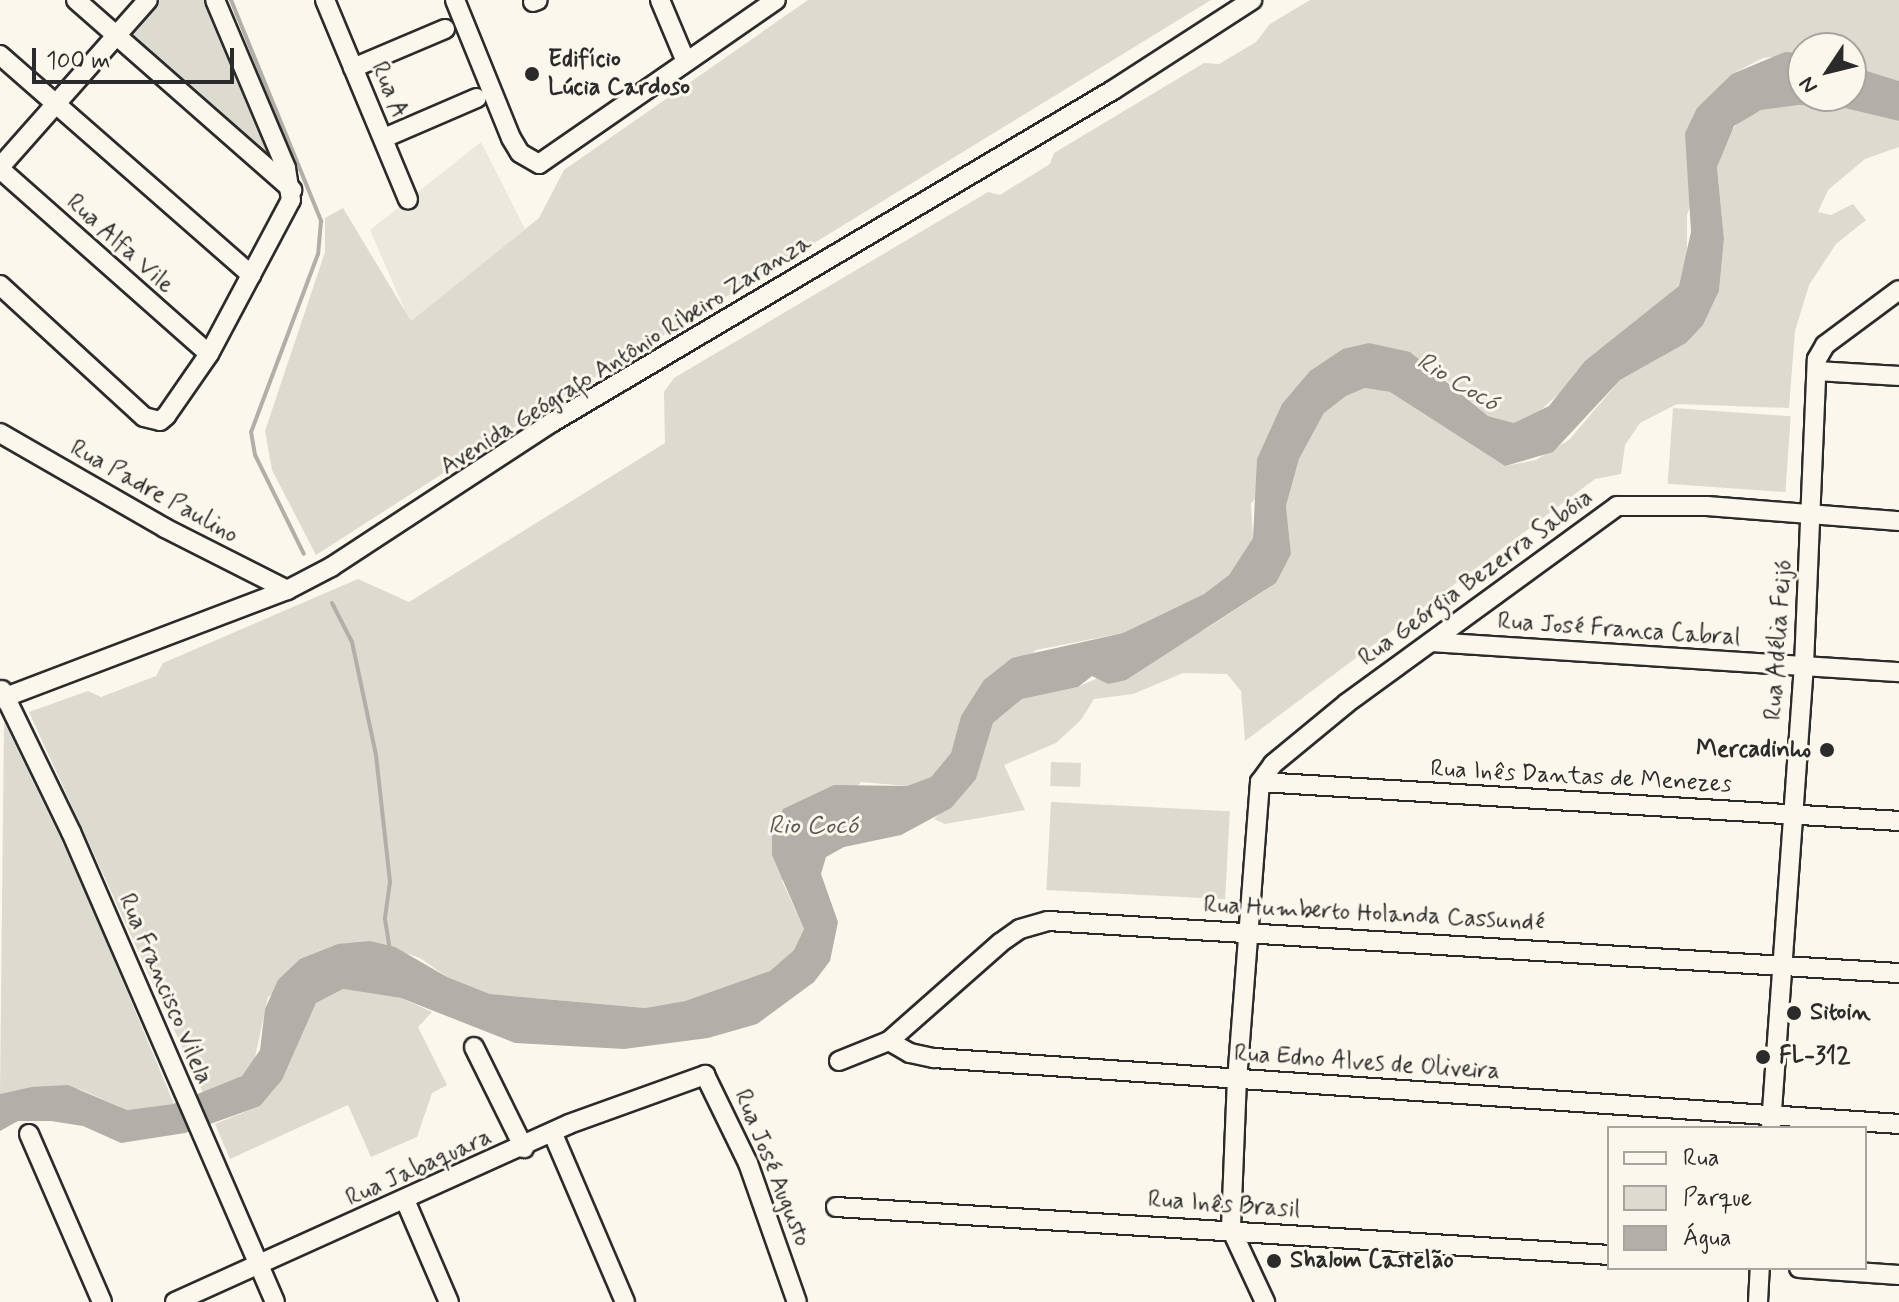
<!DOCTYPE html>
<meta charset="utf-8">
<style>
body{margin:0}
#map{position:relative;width:1899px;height:1302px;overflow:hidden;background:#fbf7ec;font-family:Mynerve,sans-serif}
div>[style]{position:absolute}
.built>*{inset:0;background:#ebe8de}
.green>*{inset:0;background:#dddad0;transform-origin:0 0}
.water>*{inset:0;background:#b1afa7}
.stream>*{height:4px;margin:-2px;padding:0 2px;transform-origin:2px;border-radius:2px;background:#b1afa7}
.roads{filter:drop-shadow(2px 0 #2b2b2b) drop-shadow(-2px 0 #2b2b2b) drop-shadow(0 2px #2b2b2b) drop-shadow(0 -2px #2b2b2b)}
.minor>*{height:18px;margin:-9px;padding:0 9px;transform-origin:9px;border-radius:9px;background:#fbf7ec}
.dots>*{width:22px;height:22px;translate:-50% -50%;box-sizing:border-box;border:4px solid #fbf7ec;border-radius:50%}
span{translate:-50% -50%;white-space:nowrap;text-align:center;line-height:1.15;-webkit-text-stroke:6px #fbf7ec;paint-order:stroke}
.poi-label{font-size:24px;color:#2b2b2b;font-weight:700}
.left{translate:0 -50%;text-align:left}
.right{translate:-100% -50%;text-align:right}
.street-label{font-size:24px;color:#2b2b2b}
.water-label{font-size:26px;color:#5a5956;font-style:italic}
.legend{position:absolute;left:1607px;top:1126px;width:260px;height:144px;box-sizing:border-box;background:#fbf7ec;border:2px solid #a8a59f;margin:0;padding:10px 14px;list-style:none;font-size:24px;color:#2b2b2b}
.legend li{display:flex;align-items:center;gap:16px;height:40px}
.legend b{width:40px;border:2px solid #a8a59f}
.north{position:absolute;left:1787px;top:32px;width:80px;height:80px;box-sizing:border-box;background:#fbf7ec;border:2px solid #a8a59f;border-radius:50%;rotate:235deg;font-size:22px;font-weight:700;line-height:32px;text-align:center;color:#2b2b2b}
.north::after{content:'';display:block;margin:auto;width:28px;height:36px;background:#2b2b2b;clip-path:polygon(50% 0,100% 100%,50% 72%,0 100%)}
.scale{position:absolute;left:32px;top:48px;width:202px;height:36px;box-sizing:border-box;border:4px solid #2b2b2b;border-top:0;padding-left:10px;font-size:24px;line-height:28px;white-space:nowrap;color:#2b2b2b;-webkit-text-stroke:6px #fbf7ec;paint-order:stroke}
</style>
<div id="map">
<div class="built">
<i style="clip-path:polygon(481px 142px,525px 229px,410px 322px,370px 230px)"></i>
</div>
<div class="green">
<i style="clip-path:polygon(160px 0,209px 0,277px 162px,273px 166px,132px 46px,129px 35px)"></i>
<i style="clip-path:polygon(808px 0,1211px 0,543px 409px,316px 555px,272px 470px,265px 431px,325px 252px,325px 218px,343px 208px,411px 321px,539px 218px,564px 170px)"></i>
<i style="clip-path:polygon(1310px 0,1899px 0,1899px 81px,1851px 66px,1851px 48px,1803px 48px,1803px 53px,1763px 58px,1732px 74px,1687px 215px,1687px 269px,1679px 286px,1532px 418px,1514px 423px,1488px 416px,1427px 363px,1369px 343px,1251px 504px,1253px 538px,1229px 575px,1204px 594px,1123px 633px,1036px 650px,961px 716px,951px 753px,931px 777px,907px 786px,861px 782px,782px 881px,804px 929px,794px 950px,770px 971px,685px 1001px,645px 1008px,490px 994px,447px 977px,420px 958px,370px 941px,345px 945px,268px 997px,254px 1062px,242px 1076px,204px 1095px,29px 712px,88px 691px,101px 697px,156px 676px,163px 663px,358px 579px,409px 602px,665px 443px,664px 392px,674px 378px,988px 192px,1000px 195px,1050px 164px,1054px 153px,1204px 63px,1219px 64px,1256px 42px,1270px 24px)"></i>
<i style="clip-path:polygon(1799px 105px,1840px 107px,1899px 121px,1899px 147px,1865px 159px,1828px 190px,1818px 212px,1831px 215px,1853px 204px,1866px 220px,1836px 244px,1809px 285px,1795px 331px,1789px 408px,1677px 404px,1640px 423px,1625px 445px,1621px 474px,1595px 479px,1245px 741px,1241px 691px,1227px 674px,1183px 673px,1133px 694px,1094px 699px,1081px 720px,1056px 743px,1004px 765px,1025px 810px,945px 824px,934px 819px,976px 779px,993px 723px,1022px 699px,1078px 687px,1206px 629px,1276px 583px,1291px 554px,1286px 506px,1299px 459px,1324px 413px,1346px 396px,1365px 388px,1390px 392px,1505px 466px,1536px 460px,1569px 440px,1620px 380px,1686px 343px,1703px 325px,1719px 291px,1724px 239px,1717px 167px,1724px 142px,1739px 121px,1761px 110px)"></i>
<i style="left:1673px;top:408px;width:118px;height:76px;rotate:4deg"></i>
<i style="clip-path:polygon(4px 722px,78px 874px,174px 1104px,127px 1110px,80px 1089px,31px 1087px,0 1094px)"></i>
<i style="left:1051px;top:762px;width:30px;height:24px;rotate:2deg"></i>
<i style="left:1051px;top:802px;width:179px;height:88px;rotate:3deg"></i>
<i style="clip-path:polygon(343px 989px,401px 998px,432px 1012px,418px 1027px,447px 1085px,432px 1093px,417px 1137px,371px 1157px,348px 1105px,230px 1159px,215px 1124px,260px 1106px,282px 1080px,316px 1003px)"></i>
</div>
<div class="water">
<i style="clip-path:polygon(1785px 52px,1803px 53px,1803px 96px,1851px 96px,1851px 66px,1899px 81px,1899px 121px,1840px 107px,1799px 105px,1761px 110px,1734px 126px,1717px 167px,1724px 239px,1719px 291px,1703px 325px,1686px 343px,1620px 380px,1553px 452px,1505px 466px,1390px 392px,1365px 388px,1346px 396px,1324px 413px,1299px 459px,1286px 506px,1291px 554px,1276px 583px,1126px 680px,1108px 684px,1092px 676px,1078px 687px,1022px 699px,993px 723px,976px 779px,951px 808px,901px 835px,844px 847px,826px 857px,821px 874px,838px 922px,830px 961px,814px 982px,757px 1024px,708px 1038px,624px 1049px,515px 1043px,401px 998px,343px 989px,316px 1003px,282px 1080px,260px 1106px,185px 1133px,121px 1143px,83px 1126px,51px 1121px,18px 1121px,0 1131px,0 1094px,31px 1087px,68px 1085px,127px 1110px,173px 1104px,242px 1076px,260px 1050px,265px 1009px,278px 980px,300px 959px,338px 944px,370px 941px,395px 947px,447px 977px,490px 994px,645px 1008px,685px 1001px,770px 971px,794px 950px,804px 929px,772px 855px,772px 833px,783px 809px,834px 785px,907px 786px,931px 777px,951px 753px,961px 716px,984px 680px,1012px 658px,1123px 633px,1204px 594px,1229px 575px,1253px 538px,1257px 459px,1282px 404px,1310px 371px,1343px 349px,1369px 343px,1410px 352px,1488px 416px,1514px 423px,1549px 406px,1585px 361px,1679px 286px,1691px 232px,1685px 133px,1697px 108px,1732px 74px)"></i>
</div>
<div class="stream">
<i style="left:231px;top:0;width:239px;rotate:67.8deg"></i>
<i style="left:321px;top:221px;width:33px;rotate:95deg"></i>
<i style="left:318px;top:254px;width:190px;rotate:110.6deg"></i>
<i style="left:251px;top:432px;width:23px;rotate:80deg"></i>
<i style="left:255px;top:455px;width:110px;rotate:63.7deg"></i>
<i style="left:332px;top:603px;width:44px;rotate:62.9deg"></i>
<i style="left:352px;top:642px;width:116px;rotate:78deg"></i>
<i style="left:376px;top:755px;width:128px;rotate:83.7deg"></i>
<i style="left:390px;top:882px;width:37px;rotate:98deg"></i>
<i style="left:385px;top:919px;width:32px;rotate:81deg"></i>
</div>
<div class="roads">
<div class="minor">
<i style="left:76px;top:0;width:288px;rotate:41.3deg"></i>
<i style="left:325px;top:0;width:216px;rotate:67.4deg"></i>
<i style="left:455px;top:0;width:149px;rotate:67.9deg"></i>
<i style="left:511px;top:138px;width:17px;rotate:59deg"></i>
<i style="left:520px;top:153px;width:22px;rotate:30deg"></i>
<i style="left:539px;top:164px;width:288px;rotate:-34.7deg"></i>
<i style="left:660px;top:0;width:67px;rotate:67.2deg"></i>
<i style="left:533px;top:2px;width:5px;rotate:-22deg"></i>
<i style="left:0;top:55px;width:334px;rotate:41.2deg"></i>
<i style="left:353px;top:68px;width:100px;rotate:-23deg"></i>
<i style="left:384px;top:138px;width:101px;rotate:-23.3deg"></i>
<i style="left:0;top:167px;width:223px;rotate:-48.5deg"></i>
<i style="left:0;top:169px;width:279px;rotate:41.5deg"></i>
<i style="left:0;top:285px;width:195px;rotate:42.5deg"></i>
<i style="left:144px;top:417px;width:16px;rotate:14deg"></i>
<i style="left:160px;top:421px;width:8px;rotate:-40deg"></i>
<i style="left:166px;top:416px;width:75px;rotate:-55.3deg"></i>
<i style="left:209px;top:354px;width:174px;rotate:-62deg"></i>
<i style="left:291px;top:200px;width:32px;rotate:-99deg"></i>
<i style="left:286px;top:168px;width:182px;rotate:-112.9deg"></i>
<i style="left:1817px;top:371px;width:82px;rotate:3.5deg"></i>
<i style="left:0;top:433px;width:190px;rotate:29.9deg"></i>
<i style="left:165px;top:528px;width:137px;rotate:26.9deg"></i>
<i style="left:1432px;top:642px;width:468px;rotate:3.7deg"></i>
<i style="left:2px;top:690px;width:158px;rotate:64.1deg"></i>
<i style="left:71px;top:832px;width:512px;rotate:66.54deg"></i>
<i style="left:0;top:699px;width:307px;rotate:-20.8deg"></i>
<i style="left:287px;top:590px;width:50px;rotate:-27.6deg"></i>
<i style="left:331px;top:567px;width:263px;rotate:-33.2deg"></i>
<i style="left:551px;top:423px;width:653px;rotate:-30.65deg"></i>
<i style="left:1113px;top:90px;width:166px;rotate:-32.9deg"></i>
<i style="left:1260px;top:782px;width:22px;rotate:-54deg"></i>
<i style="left:1273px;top:764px;width:96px;rotate:-39.5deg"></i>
<i style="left:1347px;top:703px;width:334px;rotate:-36.1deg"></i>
<i style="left:1617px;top:506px;width:90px"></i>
<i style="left:1707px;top:506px;width:193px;rotate:4.5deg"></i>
<i style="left:1260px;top:782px;width:640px;rotate:3.49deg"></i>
<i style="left:1260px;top:782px;width:297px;rotate:94.4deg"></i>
<i style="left:1237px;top:1078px;width:151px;rotate:92.3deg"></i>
<i style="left:1231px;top:1229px;width:81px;rotate:65deg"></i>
<i style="left:889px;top:1041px;width:148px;rotate:-41.4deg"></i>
<i style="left:1000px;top:943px;width:24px;rotate:-35deg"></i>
<i style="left:1020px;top:929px;width:29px;rotate:-16deg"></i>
<i style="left:1048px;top:921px;width:853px;rotate:3.5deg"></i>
<i style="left:474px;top:1047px;width:113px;rotate:63.7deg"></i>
<i style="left:839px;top:1061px;width:54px;rotate:-21.8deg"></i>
<i style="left:889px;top:1041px;width:24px;rotate:30deg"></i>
<i style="left:910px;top:1053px;width:25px;rotate:12deg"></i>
<i style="left:934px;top:1058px;width:967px;rotate:3.91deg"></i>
<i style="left:1771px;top:1125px;width:461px;rotate:-85.9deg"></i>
<i style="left:1804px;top:665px;width:306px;rotate:-87.6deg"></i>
<i style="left:1817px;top:359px;width:16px;rotate:-60deg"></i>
<i style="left:1825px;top:345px;width:92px;rotate:-36.6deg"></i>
<i style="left:29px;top:1134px;width:183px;rotate:66.5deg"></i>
<i style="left:553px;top:1134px;width:183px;rotate:66.8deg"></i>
<i style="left:405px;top:1200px;width:111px;rotate:66.7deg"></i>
<i style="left:836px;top:1207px;width:774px;rotate:3.55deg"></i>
<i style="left:1799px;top:1268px;width:100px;rotate:4deg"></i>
<i style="left:175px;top:1302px;width:432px;rotate:-24.3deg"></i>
<i style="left:569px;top:1124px;width:145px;rotate:-19.8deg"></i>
<i style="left:705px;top:1075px;width:98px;rotate:64deg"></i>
<i style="left:748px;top:1163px;width:147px;rotate:70.6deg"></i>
<i style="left:1758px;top:1302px;width:34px;rotate:-87deg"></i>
</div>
</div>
<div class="dots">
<i style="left:532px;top:74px;background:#2b2b2b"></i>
<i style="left:1827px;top:750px;background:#2b2b2b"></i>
<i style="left:1794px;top:1013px;background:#2b2b2b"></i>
<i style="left:1763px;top:1057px;background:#2b2b2b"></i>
<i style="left:1274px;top:1261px;background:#2b2b2b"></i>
</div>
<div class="poi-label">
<span class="left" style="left:548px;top:74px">Edifício<br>Lúcia Cardoso</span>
<span class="right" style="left:1811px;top:750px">Mercadinho</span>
<span class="left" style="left:1810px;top:1013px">Sitoin</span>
<span class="left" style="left:1779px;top:1057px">FL-312</span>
<span class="left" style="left:1290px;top:1261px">Shalom Castelão</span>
</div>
<div class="street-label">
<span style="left:389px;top:90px;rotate:67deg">Rua A</span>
<span style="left:120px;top:244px;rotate:42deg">Rua Alfa Vile</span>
<span style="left:626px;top:355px;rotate:-32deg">Avenida Geógrafo Antônio Ribeiro Zaranza</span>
<span style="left:154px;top:492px;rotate:29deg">Rua Padre Paulino</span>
<span style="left:1476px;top:578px;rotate:-36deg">Rua Geórgia Bezerra Sabóia</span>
<span style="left:1619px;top:630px;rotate:4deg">Rua José Franca Cabral</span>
<span style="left:1779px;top:640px;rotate:-86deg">Rua Adélia Feijó</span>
<span style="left:1581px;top:777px;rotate:3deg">Rua Inês Dantas de Menezes</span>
<span style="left:1374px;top:914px;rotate:3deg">Rua Humberto Holanda Cassundé</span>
<span style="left:165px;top:989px;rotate:67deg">Rua Francisco Vilela</span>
<span style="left:1367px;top:1063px;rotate:4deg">Rua Edno Alves de Oliveira</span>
<span style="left:419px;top:1168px;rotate:-24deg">Rua Jabaquara</span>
<span style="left:772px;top:1168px;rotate:68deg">Rua José Augusto</span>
<span style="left:1224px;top:1205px;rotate:4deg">Rua Inês Brasil</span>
</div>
<div class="water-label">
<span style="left:1457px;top:383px;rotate:31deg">Rio Cocó</span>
<span style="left:813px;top:827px">Rio Cocó</span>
</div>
<ul class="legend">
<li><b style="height:10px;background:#fbf7ec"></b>Rua</li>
<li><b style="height:22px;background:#dddad0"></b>Parque</li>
<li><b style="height:22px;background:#b1afa7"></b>Água</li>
</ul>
<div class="north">N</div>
<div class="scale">100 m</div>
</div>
